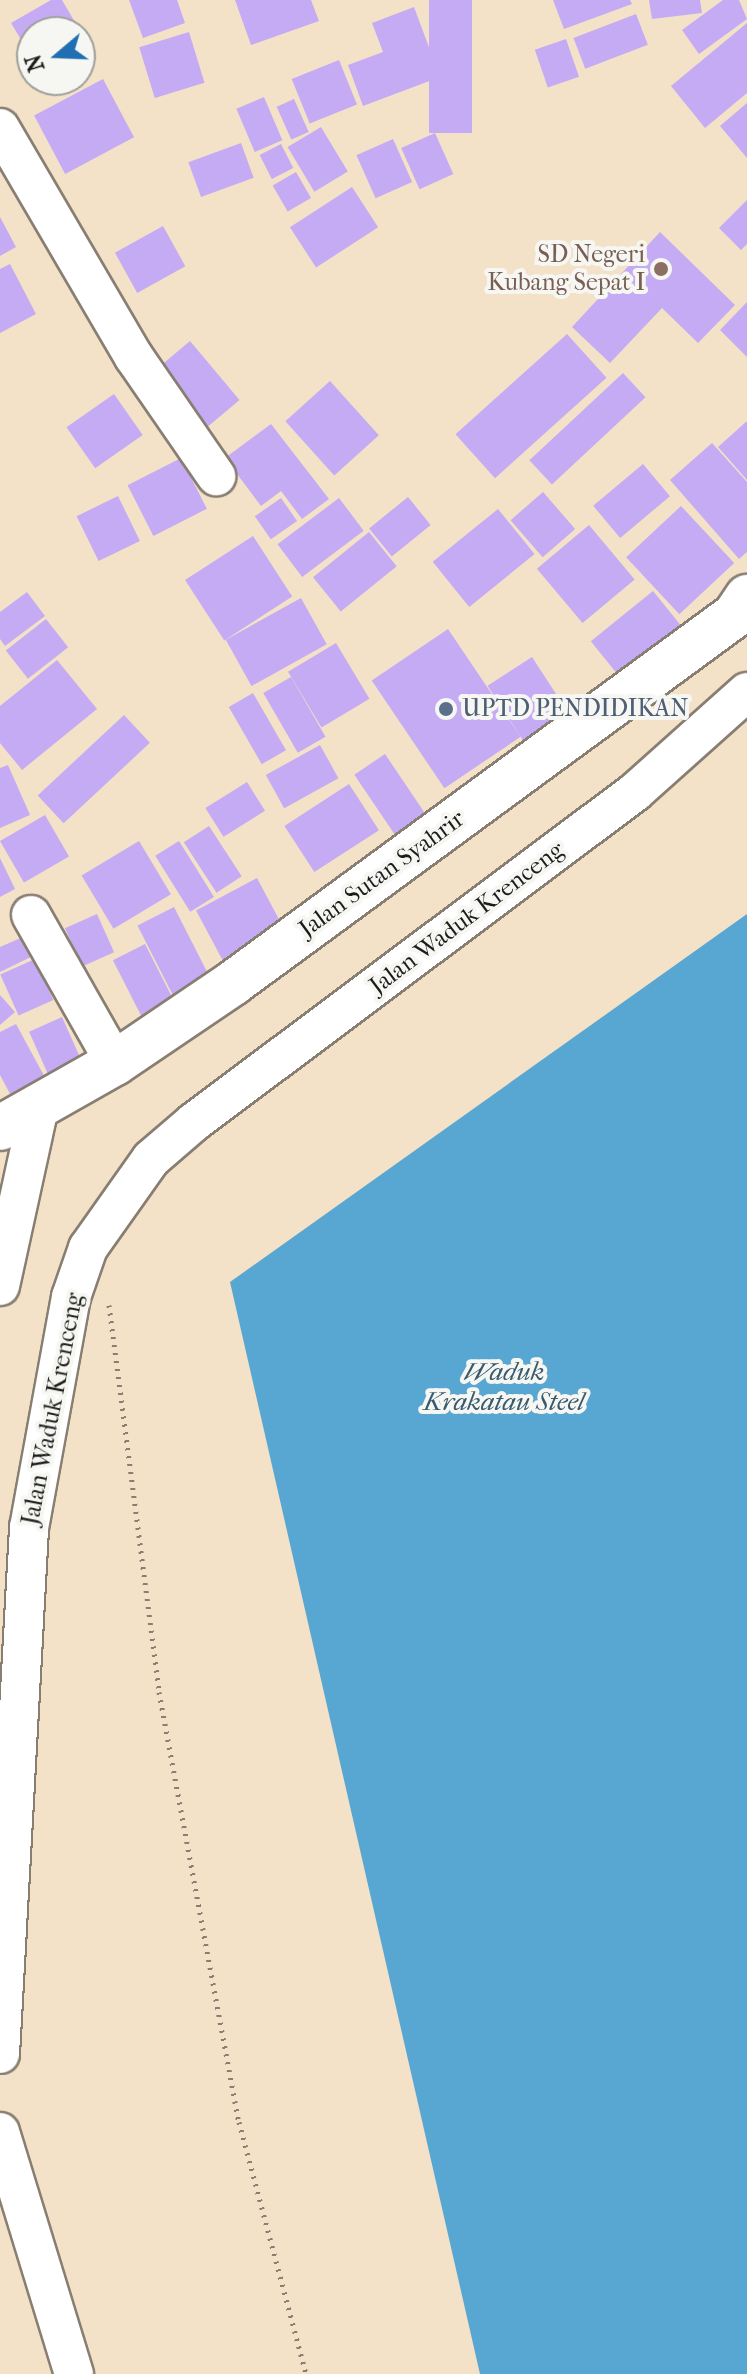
<!DOCTYPE html>
<style>
body{margin:0}
#map{position:relative;width:747px;height:2374px;overflow:hidden;background:#f3e1c8;font-family:"IM FELL French Canon",serif}
div>[style]{position:absolute}
.water>*{inset:0;background:#58a6d2}
.building>*{inset:0;background:#c5abf4;transform-origin:0 0}
.path>*{height:5px;margin-top:-2.5px;transform-origin:0;background:repeating-linear-gradient(90deg,#887e72 0 2px,transparent 0 8px)}
.roads{filter:drop-shadow(2px 0 #887e72) drop-shadow(-2px 0 #887e72) drop-shadow(0 2px #887e72) drop-shadow(0 -2px #887e72)}
.minor>*{height:38px;margin:-19px;padding:0 19px;transform-origin:19px;border-radius:19px;background:#fff}
.tertiary>*{height:44px;margin:-22px;padding:0 22px;transform-origin:22px;border-radius:22px;background:#fff}
.dots>*{width:22px;height:22px;translate:-50% -50%;box-sizing:border-box;border:4px solid #f6f6f2;border-radius:50%}
span{translate:-50% -50%;white-space:nowrap;text-align:center;line-height:1.15;-webkit-text-stroke:8px #f6f6f2;paint-order:stroke}
.education-label{font-size:24px;color:#785e54}
.right{translate:-100% -50%;text-align:right}
.service-label{font-size:24px;color:#4e5e75}
.left{translate:0 -50%;text-align:left}
.street-label{font-size:24px;color:#1c1c1c}
.water-label{font-size:26px;color:#375a6e;font-style:italic}
.north{position:absolute;left:16px;top:16px;width:80px;height:80px;box-sizing:border-box;background:#f6f6f2;border:2px solid #9f9f9c;border-radius:50%;rotate:251deg;font-size:22px;font-weight:700;line-height:32px;text-align:center;color:#1c1c1c}
.north::after{content:'';display:block;margin:auto;width:28px;height:36px;background:#1f6fb2;clip-path:polygon(50% 0,100% 100%,50% 72%,0 100%)}
</style>
<div id="map">
<div class="water">
<i style="clip-path:polygon(747px 914px,747px 2374px,480px 2374px,230px 1282px)"></i>
</div>
<div class="building">
<i style="clip-path:polygon(51px 0,62px 0,96px 58px,80px 68px,80px 32px,32px 32px,32px 58px,11px 23px)"></i>
<i style="clip-path:polygon(129px 0,177px 0,185px 23px,143px 38px)"></i>
<i style="clip-path:polygon(235px 0,311px 0,319px 21px,251px 45px)"></i>
<i style="left:429px;top:0;width:43px;height:133px"></i>
<i style="clip-path:polygon(553px 0,630px 0,632px 4px,564px 29px)"></i>
<i style="clip-path:polygon(649px 0,700px 0,702px 13px,652px 19px)"></i>
<i style="clip-path:polygon(723px 0,739px 0,747px 19px,699px 54px,682px 30px)"></i>
<i style="clip-path:polygon(414px 7px,440px 77px,363px 106px,348px 65px,383px 52px,372px 23px)"></i>
<i style="left:636px;top:14px;width:33px;height:67px;rotate:69deg"></i>
<i style="clip-path:polygon(747px 23px,747px 93px,705px 128px,671px 86px)"></i>
<i style="left:189px;top:32px;width:53px;height:52px;rotate:73deg"></i>
<i style="left:566px;top:39px;width:40px;height:33px;rotate:71deg"></i>
<i style="left:339px;top:60px;width:48px;height:51px;rotate:68deg"></i>
<i style="left:103px;top:79px;width:66px;height:78px;rotate:62deg"></i>
<i style="left:264px;top:97px;width:47px;height:30px;rotate:67deg"></i>
<i style="left:294px;top:99px;width:36px;height:19px;rotate:66deg"></i>
<i style="clip-path:polygon(747px 103px,747px 158px,720px 126px)"></i>
<i style="left:321px;top:127px;width:52px;height:39px;rotate:59deg"></i>
<i style="left:435px;top:133px;width:45px;height:37px;rotate:66deg"></i>
<i style="left:393px;top:139px;width:47px;height:40px;rotate:66deg"></i>
<i style="left:241px;top:143px;width:37px;height:56px;rotate:70deg"></i>
<i style="left:281px;top:144px;width:27px;height:24px;rotate:63deg"></i>
<i style="left:296px;top:172px;width:30px;height:27px;rotate:60deg"></i>
<i style="left:352px;top:187px;width:48px;height:74px;rotate:57deg"></i>
<i style="clip-path:polygon(747px 200px,747px 244px,741px 250px,719px 228px)"></i>
<i style="clip-path:polygon(0 217px,16px 247px,0 256px)"></i>
<i style="left:163px;top:226px;width:46px;height:55px;rotate:61deg"></i>
<i style="clip-path:polygon(660px 232px,735px 305px,698px 343px,662px 308px,610px 363px,572px 327px)"></i>
<i style="clip-path:polygon(10px 264px,36px 314px,0 333px,0 269px)"></i>
<i style="clip-path:polygon(747px 302px,747px 357px,720px 330px)"></i>
<i style="left:567px;top:334px;width:59px;height:150px;rotate:48deg"></i>
<i style="left:190px;top:341px;width:77px;height:45px;rotate:50deg"></i>
<i style="left:623px;top:373px;width:33px;height:128px;rotate:47deg"></i>
<i style="left:330px;top:381px;width:73px;height:60px;rotate:48deg"></i>
<i style="left:114px;top:394px;width:50px;height:58px;rotate:55deg"></i>
<i style="clip-path:polygon(747px 421px,747px 480px,718px 447px)"></i>
<i style="clip-path:polygon(271px 424px,329px 499px,302px 519px,281px 491px,261px 506px,225px 458px)"></i>
<i style="clip-path:polygon(712px 443px,747px 482px,747px 552px,739px 559px,670px 480px)"></i>
<i style="left:181px;top:458px;width:57px;height:60px;rotate:63deg"></i>
<i style="left:643px;top:464px;width:42px;height:65px;rotate:50deg"></i>
<i style="left:543px;top:492px;width:49px;height:43px;rotate:49deg"></i>
<i style="left:118px;top:496px;width:50px;height:46px;rotate:64deg"></i>
<i style="left:408px;top:497px;width:36px;height:50px;rotate:51deg"></i>
<i style="left:281px;top:498px;width:28px;height:32px;rotate:55deg"></i>
<i style="left:339px;top:498px;width:41px;height:77px;rotate:53deg"></i>
<i style="left:681px;top:506px;width:78px;height:75px;rotate:47deg"></i>
<i style="left:498px;top:509px;width:58px;height:84px;rotate:51deg"></i>
<i style="left:589px;top:525px;width:71px;height:68px;rotate:50deg"></i>
<i style="left:369px;top:532px;width:44px;height:72px;rotate:51deg"></i>
<i style="left:253px;top:536px;width:72px;height:81px;rotate:57deg"></i>
<i style="left:653px;top:591px;width:45px;height:80px;rotate:51deg"></i>
<i style="clip-path:polygon(27px 592px,45px 616px,5px 646px,0 639px,0 612px)"></i>
<i style="left:301px;top:598px;width:53px;height:86px;rotate:61deg"></i>
<i style="left:46px;top:619px;width:36px;height:51px;rotate:52deg"></i>
<i style="left:448px;top:629px;width:130px;height:92px;rotate:56deg"></i>
<i style="left:336px;top:643px;width:65px;height:56px;rotate:59deg"></i>
<i style="left:532px;top:657px;width:76px;height:53px;rotate:57deg"></i>
<i style="clip-path:polygon(57px 660px,97px 709px,22px 770px,0 743px,0 706px)"></i>
<i style="left:291px;top:677px;width:69px;height:32px;rotate:60deg"></i>
<i style="left:253px;top:693px;width:66px;height:28px;rotate:60deg"></i>
<i style="left:124px;top:715px;width:38px;height:118px;rotate:47deg"></i>
<i style="left:320px;top:745px;width:38px;height:62px;rotate:61deg"></i>
<i style="left:385px;top:754px;width:75px;height:37px;rotate:56deg"></i>
<i style="clip-path:polygon(8px 765px,30px 815px,0 828px,0 768px)"></i>
<i style="left:247px;top:782px;width:34px;height:49px;rotate:58deg"></i>
<i style="left:349px;top:784px;width:55px;height:77px;rotate:57deg"></i>
<i style="left:45px;top:815px;width:48px;height:52px;rotate:60deg"></i>
<i style="left:209px;top:826px;width:60px;height:30px;rotate:57deg"></i>
<i style="left:139px;top:841px;width:62px;height:67px;rotate:59deg"></i>
<i style="left:179px;top:841px;width:66px;height:28px;rotate:58deg"></i>
<i style="clip-path:polygon(0 858px,15px 889px,0 897px)"></i>
<i style="left:257px;top:878px;width:58px;height:69px;rotate:62deg"></i>
<i style="left:174px;top:907px;width:96px;height:41px;rotate:63deg"></i>
<i style="left:97px;top:914px;width:42px;height:35px;rotate:66deg"></i>
<i style="clip-path:polygon(30px 934px,39px 953px,0 972px,0 947px)"></i>
<i style="left:145px;top:944px;width:72px;height:36px;rotate:63deg"></i>
<i style="left:35px;top:959px;width:45px;height:38px;rotate:66deg"></i>
<i style="clip-path:polygon(0 995px,15px 1012px,0 1025px)"></i>
<i style="left:62px;top:1017px;width:55px;height:36px;rotate:66deg"></i>
<i style="clip-path:polygon(16px 1024px,49px 1085px,15px 1103px,0 1075px,0 1032px)"></i>
</div>
<div class="path">
<i style="left:109px;top:1305px;width:390px;rotate:82.6deg"></i>
<i style="left:159px;top:1692px;width:437px;rotate:79.5deg"></i>
<i style="left:239px;top:2122px;width:261px;rotate:75.1deg"></i>
</div>
<div class="roads">
<div class="minor">
<i style="left:0;top:128px;width:265px;rotate:59.7deg"></i>
<i style="left:134px;top:357px;width:145px;rotate:55.4deg"></i>
<i style="left:31px;top:915px;width:170px;rotate:60.4deg"></i>
<i style="left:0;top:1286px;width:183px;rotate:-77.7deg"></i>
<i style="left:0;top:2054px;width:527px;rotate:-86.84deg"></i>
<i style="left:29px;top:1528px;width:235px;rotate:-79.7deg"></i>
<i style="left:71px;top:1297px;width:52px;rotate:-70.9deg"></i>
<i style="left:88px;top:1248px;width:109px;rotate:-54.7deg"></i>
<i style="left:151px;top:1159px;width:57px;rotate:-40.7deg"></i>
<i style="left:194px;top:1122px;width:551px;rotate:-36.81deg"></i>
<i style="left:635px;top:792px;width:150px;rotate:-41.8deg"></i>
<i style="left:0;top:2132px;width:253px;rotate:73deg"></i>
</div>
<div class="tertiary">
<i style="left:0;top:1128px;width:132px;rotate:-29.5deg"></i>
<i style="left:115px;top:1063px;width:143px;rotate:-34.1deg"></i>
<i style="left:233px;top:983px;width:622px;rotate:-36.24deg"></i>
<i style="left:735px;top:615px;width:22px;rotate:-56deg"></i>
</div>
</div>
<div class="dots">
<i style="left:661px;top:269px;background:#8d6e63"></i>
<i style="left:446px;top:709px;background:#5c6f8a"></i>
</div>
<div class="education-label">
<span class="right" style="left:645px;top:269px">SD Negeri<br>Kubang Sepat I</span>
</div>
<div class="service-label">
<span class="left" style="left:462px;top:709px">UPTD PENDIDIKAN</span>
</div>
<div class="street-label">
<span style="left:382px;top:874px;rotate:-36deg">Jalan Sutan Syahrir</span>
<span style="left:467px;top:918px;rotate:-37deg">Jalan Waduk Krenceng</span>
<span style="left:53px;top:1409px;rotate:-79deg">Jalan Waduk Krenceng</span>
</div>
<div class="water-label">
<span style="left:504px;top:1387px">Waduk<br>Krakatau Steel</span>
</div>
<div class="north">N</div>
</div>
